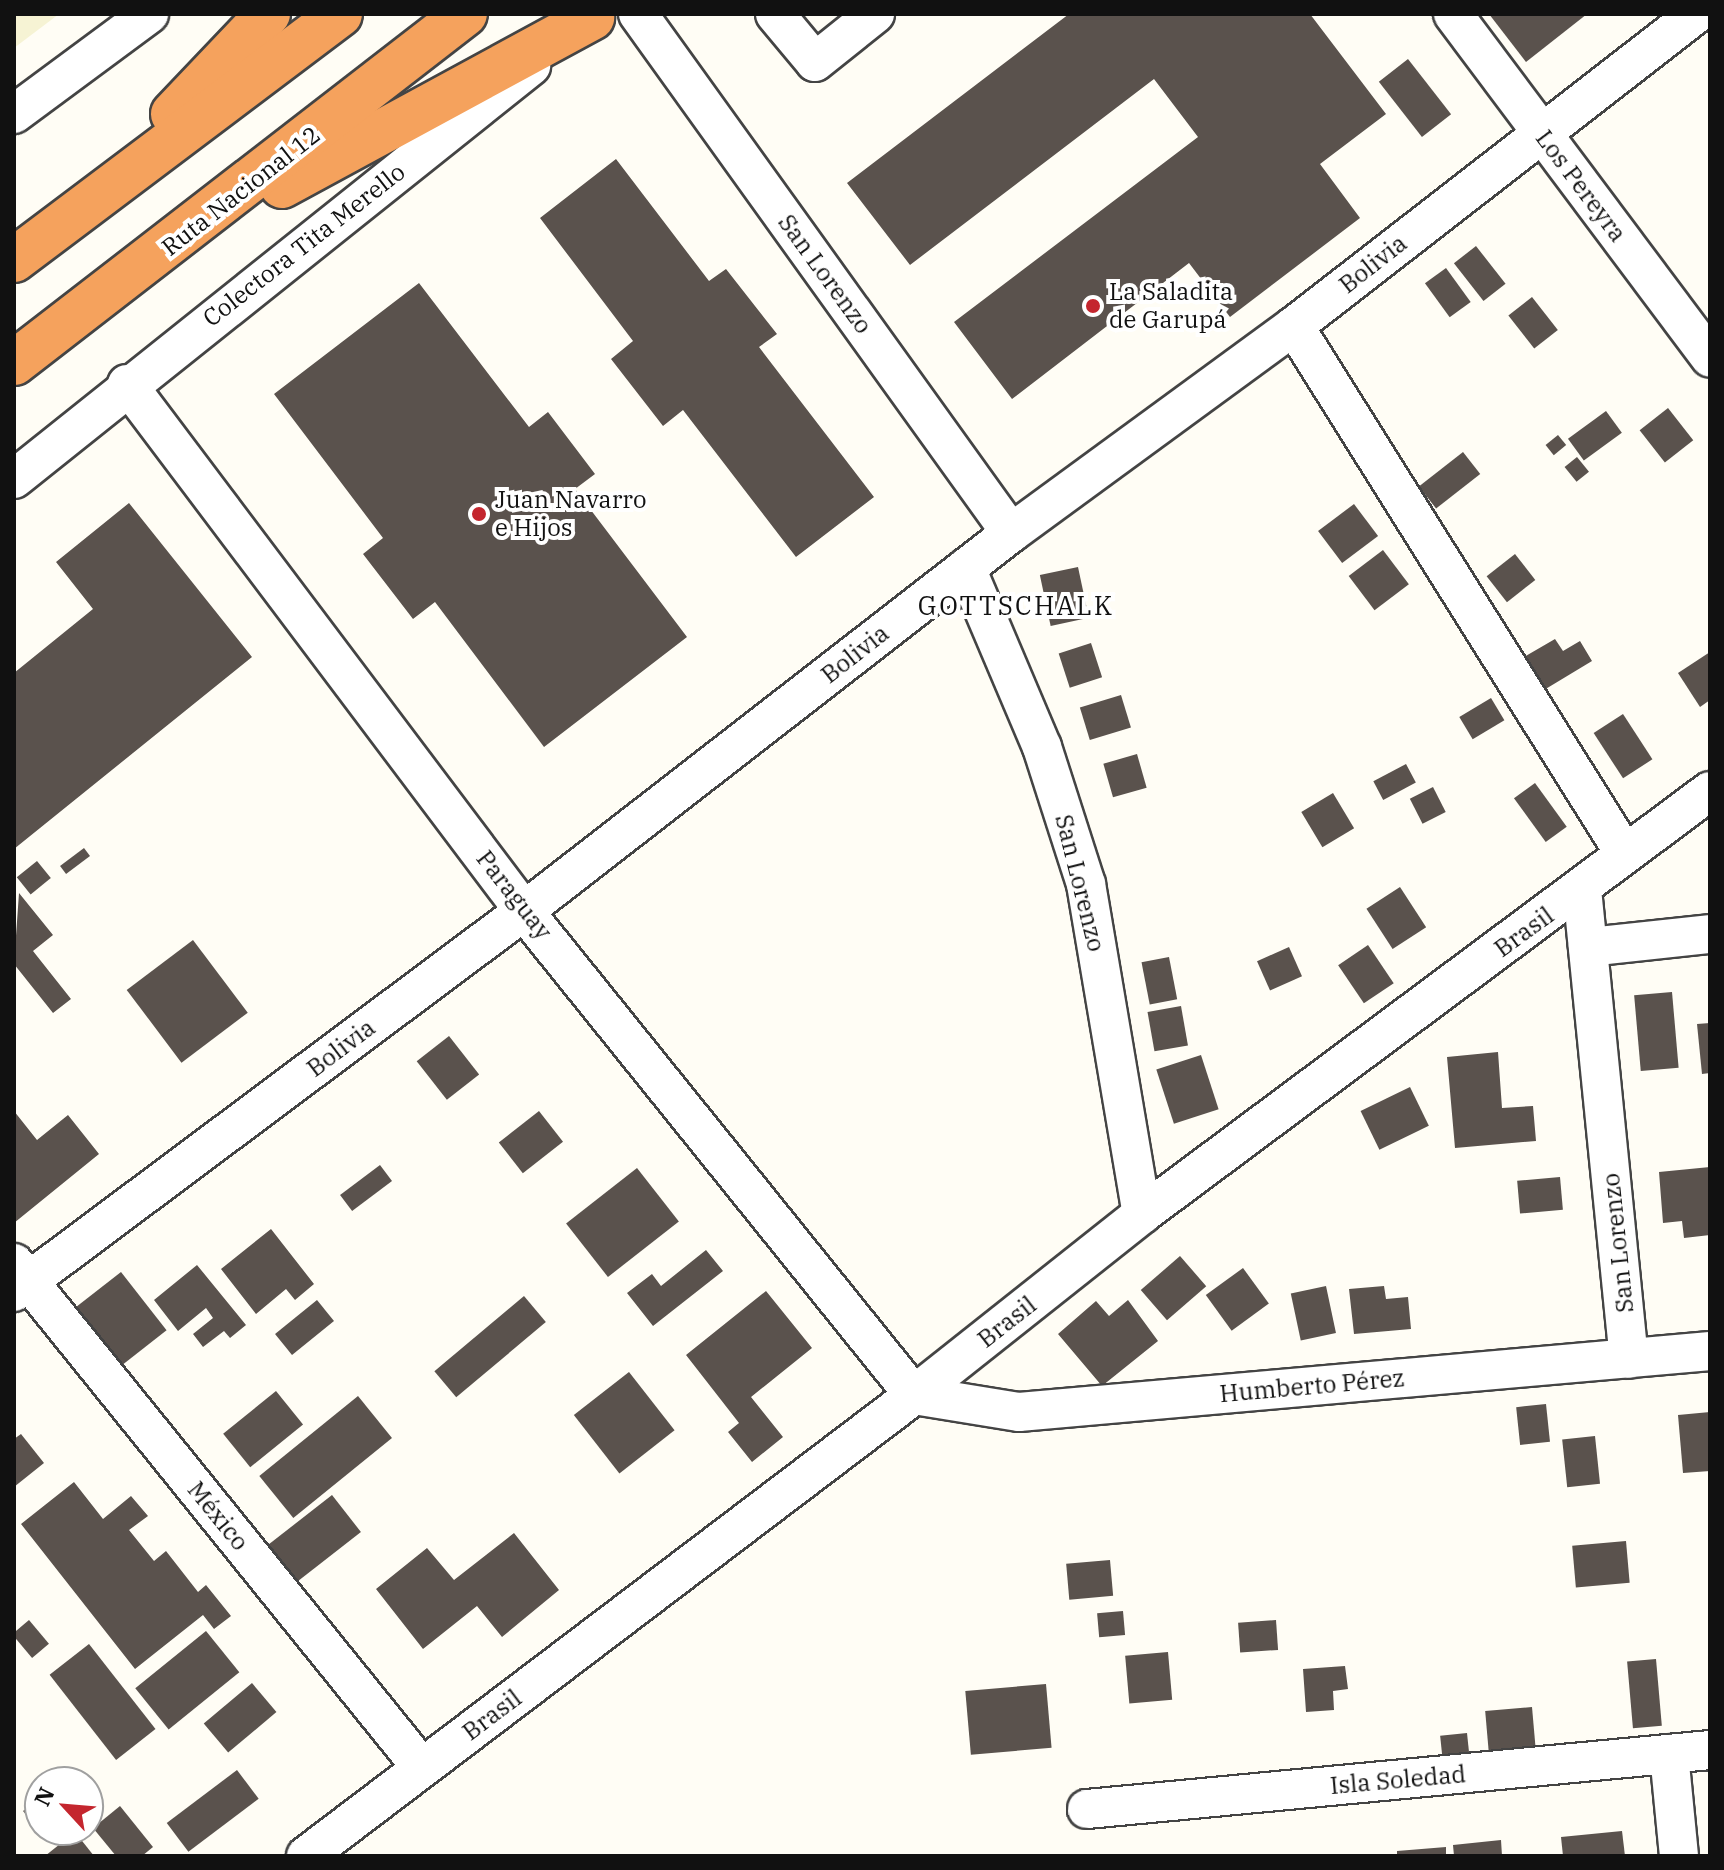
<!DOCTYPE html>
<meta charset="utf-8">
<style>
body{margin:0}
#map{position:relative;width:1724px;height:1870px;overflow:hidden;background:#fffdf5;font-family:"IBM Plex Serif",serif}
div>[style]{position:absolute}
.farmland>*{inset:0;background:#f6f3d4}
.building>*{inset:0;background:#5a524d;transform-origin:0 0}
.roads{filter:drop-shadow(2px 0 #444) drop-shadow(-2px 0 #444) drop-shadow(0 2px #444) drop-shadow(0 -2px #444)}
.minor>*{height:38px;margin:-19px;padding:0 19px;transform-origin:19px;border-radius:19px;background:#fff}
.highway>*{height:44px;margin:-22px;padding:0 22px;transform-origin:22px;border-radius:22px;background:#f5a25d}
.dots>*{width:22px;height:22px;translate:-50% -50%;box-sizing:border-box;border:4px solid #fff;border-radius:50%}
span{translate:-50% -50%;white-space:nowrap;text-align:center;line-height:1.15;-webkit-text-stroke:8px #fff;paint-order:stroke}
.street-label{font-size:24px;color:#111}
.poi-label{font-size:24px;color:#111}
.left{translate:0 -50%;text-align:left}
.neighbourhood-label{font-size:26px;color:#111;letter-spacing:2px}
.frame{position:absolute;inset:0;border:16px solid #111;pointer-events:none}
.north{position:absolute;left:24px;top:1766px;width:80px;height:80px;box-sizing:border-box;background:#fff;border:2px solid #a0a0a0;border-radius:50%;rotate:296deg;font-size:22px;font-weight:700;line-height:32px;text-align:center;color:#111}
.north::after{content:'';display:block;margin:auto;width:28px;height:36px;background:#c4262e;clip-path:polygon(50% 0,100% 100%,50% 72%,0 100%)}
</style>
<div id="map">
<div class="farmland">
<i style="clip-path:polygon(14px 14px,59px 14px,14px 48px)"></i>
</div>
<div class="building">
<i style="clip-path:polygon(1069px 14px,1310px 14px,1386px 114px,1320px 164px,1360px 218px,1230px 317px,1189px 263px,1012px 399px,954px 322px,1198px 137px,1154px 79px,910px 265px,847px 183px)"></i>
<i style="clip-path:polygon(1489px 14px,1587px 14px,1526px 62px)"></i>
<i style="left:1408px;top:59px;width:70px;height:37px;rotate:52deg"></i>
<i style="clip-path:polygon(616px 159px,709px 281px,726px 269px,777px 334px,759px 347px,874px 497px,796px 557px,683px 410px,663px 426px,611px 359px,633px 341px,540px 218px)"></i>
<i style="left:1476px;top:246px;width:48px;height:28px;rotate:52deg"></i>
<i style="left:1446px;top:268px;width:42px;height:26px;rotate:54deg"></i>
<i style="clip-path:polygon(419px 283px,529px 427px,548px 412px,595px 474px,575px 489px,687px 637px,544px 747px,435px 602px,413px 619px,363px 554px,383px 538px,274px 394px)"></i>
<i style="left:1532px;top:297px;width:42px;height:30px;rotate:52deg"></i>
<i style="left:1668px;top:408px;width:41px;height:36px;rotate:52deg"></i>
<i style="left:1606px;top:411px;width:27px;height:47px;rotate:54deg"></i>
<i style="left:1558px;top:435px;width:13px;height:16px;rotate:51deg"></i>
<i style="left:1463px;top:452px;width:28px;height:56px;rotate:52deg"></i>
<i style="left:1577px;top:457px;width:19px;height:16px;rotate:51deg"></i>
<i style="clip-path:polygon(129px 503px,252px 657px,14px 849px,14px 673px,93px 609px,56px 562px)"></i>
<i style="left:1354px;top:504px;width:40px;height:45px;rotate:53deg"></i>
<i style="left:1383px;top:550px;width:43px;height:43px;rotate:53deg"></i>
<i style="left:1515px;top:554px;width:33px;height:36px;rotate:52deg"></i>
<i style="left:1078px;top:567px;width:52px;height:39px;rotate:78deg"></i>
<i style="clip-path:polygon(1555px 639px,1563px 651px,1580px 641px,1592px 661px,1539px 693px,1519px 660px)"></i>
<i style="left:1091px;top:643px;width:36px;height:34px;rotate:72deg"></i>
<i style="clip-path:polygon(1710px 652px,1710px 700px,1700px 707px,1678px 673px)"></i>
<i style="left:1121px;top:695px;width:34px;height:43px;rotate:73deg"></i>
<i style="left:1491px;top:698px;width:26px;height:37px;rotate:59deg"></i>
<i style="left:1623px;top:714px;width:54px;height:35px;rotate:57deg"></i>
<i style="left:1137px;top:754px;width:35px;height:35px;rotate:74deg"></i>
<i style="left:1406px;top:764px;width:21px;height:37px;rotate:62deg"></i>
<i style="left:1535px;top:783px;width:54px;height:26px;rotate:54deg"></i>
<i style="left:1433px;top:787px;width:28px;height:26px;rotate:63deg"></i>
<i style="left:1333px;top:793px;width:41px;height:37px;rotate:59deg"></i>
<i style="left:84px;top:848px;width:10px;height:30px;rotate:53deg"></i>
<i style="left:37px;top:861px;width:22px;height:26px;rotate:51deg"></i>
<i style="left:1400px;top:887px;width:48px;height:40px;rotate:57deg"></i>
<i style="clip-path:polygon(19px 893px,53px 935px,33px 951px,71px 999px,53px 1013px,14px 964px)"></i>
<i style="left:193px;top:940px;width:91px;height:83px;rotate:53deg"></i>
<i style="left:1368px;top:945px;width:46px;height:36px;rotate:56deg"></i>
<i style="left:1289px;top:947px;width:32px;height:35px;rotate:66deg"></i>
<i style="left:1169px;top:957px;width:43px;height:28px;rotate:79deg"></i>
<i style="left:1672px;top:992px;width:76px;height:38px;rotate:85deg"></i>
<i style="left:1181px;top:1006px;width:40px;height:34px;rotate:80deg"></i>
<i style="clip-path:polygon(1710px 1023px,1710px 1073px,1702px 1074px,1697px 1024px)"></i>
<i style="left:449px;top:1036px;width:49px;height:41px;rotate:52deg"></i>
<i style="clip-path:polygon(1498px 1052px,1502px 1108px,1533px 1106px,1536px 1141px,1455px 1148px,1447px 1057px)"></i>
<i style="left:1201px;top:1055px;width:57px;height:47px;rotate:72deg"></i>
<i style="left:1410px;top:1087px;width:43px;height:55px;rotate:64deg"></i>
<i style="clip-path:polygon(14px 1111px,37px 1140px,68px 1115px,99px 1154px,14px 1223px)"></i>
<i style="left:539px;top:1111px;width:39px;height:51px;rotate:52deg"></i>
<i style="left:380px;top:1165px;width:20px;height:50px;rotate:53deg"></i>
<i style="clip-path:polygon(1710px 1167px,1710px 1235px,1684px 1238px,1682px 1221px,1663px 1223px,1659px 1172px)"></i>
<i style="left:637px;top:1168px;width:68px;height:90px;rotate:52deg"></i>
<i style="left:1560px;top:1177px;width:33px;height:43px;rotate:85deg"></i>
<i style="clip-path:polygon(271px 1229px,314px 1284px,295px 1300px,286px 1289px,256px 1314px,221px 1269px)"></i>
<i style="clip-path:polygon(706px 1250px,723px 1271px,653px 1326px,627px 1293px,652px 1274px,661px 1286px)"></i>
<i style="left:1180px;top:1256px;width:40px;height:52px;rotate:49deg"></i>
<i style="clip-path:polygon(197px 1265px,246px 1325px,230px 1338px,224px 1331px,203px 1347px,193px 1334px,213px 1318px,206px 1308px,178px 1331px,154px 1300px)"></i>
<i style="left:1243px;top:1268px;width:44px;height:46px;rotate:54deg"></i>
<i style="left:121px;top:1272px;width:74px;height:68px;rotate:52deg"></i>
<i style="left:1326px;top:1286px;width:48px;height:36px;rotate:78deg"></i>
<i style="clip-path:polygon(1384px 1286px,1386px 1299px,1408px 1297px,1411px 1329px,1354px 1334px,1349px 1289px)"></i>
<i style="clip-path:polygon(766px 1291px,812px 1348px,751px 1397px,783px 1437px,752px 1462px,728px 1432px,739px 1423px,686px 1355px)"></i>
<i style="left:524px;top:1296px;width:34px;height:117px;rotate:50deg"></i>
<i style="left:317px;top:1300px;width:27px;height:54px;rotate:51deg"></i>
<i style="clip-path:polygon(1128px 1300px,1158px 1341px,1102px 1386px,1058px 1334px,1096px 1301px,1109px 1316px)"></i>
<i style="left:629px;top:1372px;width:74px;height:70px;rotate:52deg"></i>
<i style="left:276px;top:1391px;width:43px;height:68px;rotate:51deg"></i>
<i style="left:358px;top:1396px;width:54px;height:127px;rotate:51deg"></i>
<i style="left:1546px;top:1404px;width:38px;height:30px;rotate:84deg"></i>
<i style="clip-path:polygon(1710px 1412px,1710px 1471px,1683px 1473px,1678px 1415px)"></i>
<i style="clip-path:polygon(21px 1434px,44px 1463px,14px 1487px,14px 1439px)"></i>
<i style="left:1595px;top:1436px;width:48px;height:33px;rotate:84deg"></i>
<i style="clip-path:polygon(74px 1482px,103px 1519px,131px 1496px,148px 1516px,129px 1530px,154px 1561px,166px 1551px,198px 1592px,206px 1585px,231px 1616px,214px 1629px,203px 1615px,135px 1669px,21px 1524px)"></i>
<i style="left:332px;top:1495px;width:47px;height:85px;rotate:52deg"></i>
<i style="clip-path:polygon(514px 1533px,559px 1590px,502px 1637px,477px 1606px,423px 1649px,376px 1589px,427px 1548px,454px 1580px)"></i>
<i style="left:1626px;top:1541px;width:42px;height:54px;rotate:85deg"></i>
<i style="left:1110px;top:1560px;width:36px;height:44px;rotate:85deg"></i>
<i style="left:1123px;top:1611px;width:24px;height:26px;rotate:85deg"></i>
<i style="left:29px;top:1620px;width:31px;height:22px;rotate:50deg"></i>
<i style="left:1276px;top:1620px;width:30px;height:38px;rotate:86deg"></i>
<i style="left:206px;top:1631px;width:53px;height:91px;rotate:51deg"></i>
<i style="left:89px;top:1644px;width:108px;height:50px;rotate:52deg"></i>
<i style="left:1168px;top:1652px;width:48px;height:43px;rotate:85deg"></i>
<i style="left:1656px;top:1659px;width:67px;height:29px;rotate:85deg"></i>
<i style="clip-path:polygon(1345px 1666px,1348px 1689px,1333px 1691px,1334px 1710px,1306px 1712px,1303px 1669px)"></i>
<i style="left:252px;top:1683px;width:38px;height:63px;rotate:50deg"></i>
<i style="left:1046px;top:1684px;width:64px;height:81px;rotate:85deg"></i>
<i style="left:1532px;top:1707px;width:46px;height:47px;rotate:85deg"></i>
<i style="left:1467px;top:1733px;width:30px;height:27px;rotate:84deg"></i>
<i style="left:237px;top:1770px;width:36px;height:88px;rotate:53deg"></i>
<i style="clip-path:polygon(40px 1798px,40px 1832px,23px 1811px)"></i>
<i style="clip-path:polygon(120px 1806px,153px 1847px,142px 1856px,116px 1856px,93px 1828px)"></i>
<i style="clip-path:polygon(1622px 1831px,1625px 1856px,1563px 1856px,1561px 1837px)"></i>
<i style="clip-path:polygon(75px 1832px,94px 1856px,45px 1856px)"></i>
<i style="clip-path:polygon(1501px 1840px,1502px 1856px,1454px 1856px,1453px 1845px)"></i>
<i style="clip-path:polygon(1446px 1847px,1446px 1856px,1397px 1856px,1397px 1851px)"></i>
</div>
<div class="roads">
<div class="minor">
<i style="left:638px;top:14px;width:639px;rotate:54.3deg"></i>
<i style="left:775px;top:14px;width:62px;rotate:50.2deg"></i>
<i style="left:815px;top:62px;width:77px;rotate:-38.7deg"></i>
<i style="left:1453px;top:14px;width:429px;rotate:53.2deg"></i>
<i style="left:14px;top:114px;width:168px;rotate:-36.5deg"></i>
<i style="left:1294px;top:326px;width:623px;rotate:57.92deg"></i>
<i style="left:127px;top:384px;width:660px;rotate:53.01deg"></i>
<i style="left:524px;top:911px;width:622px;rotate:51.14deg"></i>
<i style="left:914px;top:1395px;width:106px;rotate:9.2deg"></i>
<i style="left:1019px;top:1412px;width:694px;rotate:-5.04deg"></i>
<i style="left:14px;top:479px;width:662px;rotate:-38.62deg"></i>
<i style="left:966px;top:568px;width:194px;rotate:67deg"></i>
<i style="left:1042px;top:747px;width:144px;rotate:72.2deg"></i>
<i style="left:1086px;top:884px;width:335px;rotate:80.4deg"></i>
<i style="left:1582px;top:889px;width:472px;rotate:84.3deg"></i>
<i style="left:1588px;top:947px;width:123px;rotate:-6.1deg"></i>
<i style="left:14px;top:1263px;width:649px;rotate:51.06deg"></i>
<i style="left:14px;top:1292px;width:637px;rotate:-36.76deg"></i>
<i style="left:524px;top:911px;width:616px;rotate:-37.82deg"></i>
<i style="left:1011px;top:533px;width:351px;rotate:-36.2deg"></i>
<i style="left:1294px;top:326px;width:509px;rotate:-37.82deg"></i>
<i style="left:1669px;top:1754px;width:102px;rotate:84.4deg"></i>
<i style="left:1087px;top:1809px;width:626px;rotate:-5.41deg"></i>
<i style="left:306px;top:1856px;width:763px;rotate:-37.17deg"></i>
<i style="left:914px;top:1395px;width:291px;rotate:-38.4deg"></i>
<i style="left:1142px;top:1214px;width:708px;rotate:-36.68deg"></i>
</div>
<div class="highway">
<i style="left:173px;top:114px;width:138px;rotate:-46.5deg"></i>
<i style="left:282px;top:186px;width:353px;rotate:-28.5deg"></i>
<i style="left:14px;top:260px;width:408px;rotate:-37deg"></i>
<i style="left:14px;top:363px;width:570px;rotate:-37.73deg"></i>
</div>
</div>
<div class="dots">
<i style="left:1093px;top:306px;background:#c4262e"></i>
<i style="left:479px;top:514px;background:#c4262e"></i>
</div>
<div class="street-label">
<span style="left:1581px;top:186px;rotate:53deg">Los Pereyra</span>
<span style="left:241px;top:191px;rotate:-38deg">Ruta Nacional 12</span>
<span style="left:304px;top:245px;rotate:-38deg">Colectora Tita Merello</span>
<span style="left:1373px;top:264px;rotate:-38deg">Bolivia</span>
<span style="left:825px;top:274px;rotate:54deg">San Lorenzo</span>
<span style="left:855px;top:654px;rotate:-38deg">Bolivia</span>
<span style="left:1080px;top:883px;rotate:76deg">San Lorenzo</span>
<span style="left:514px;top:895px;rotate:52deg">Paraguay</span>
<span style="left:1524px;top:932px;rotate:-36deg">Brasil</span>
<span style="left:341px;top:1048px;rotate:-37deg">Bolivia</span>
<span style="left:1618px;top:1243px;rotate:-96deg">San Lorenzo</span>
<span style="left:1007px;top:1322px;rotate:-38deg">Brasil</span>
<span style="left:1312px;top:1386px;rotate:-5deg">Humberto Pérez</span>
<span style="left:218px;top:1516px;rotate:51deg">México</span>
<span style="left:492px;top:1715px;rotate:-37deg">Brasil</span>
<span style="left:1398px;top:1780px;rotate:-5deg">Isla Soledad</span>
</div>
<div class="poi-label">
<span class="left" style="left:1109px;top:306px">La Saladita<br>de Garupá</span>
<span class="left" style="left:495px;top:514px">Juan Navarro<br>e Hijos</span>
</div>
<div class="neighbourhood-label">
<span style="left:1016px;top:606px">GOTTSCHALK</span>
</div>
<div class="frame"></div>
<div class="north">N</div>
</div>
